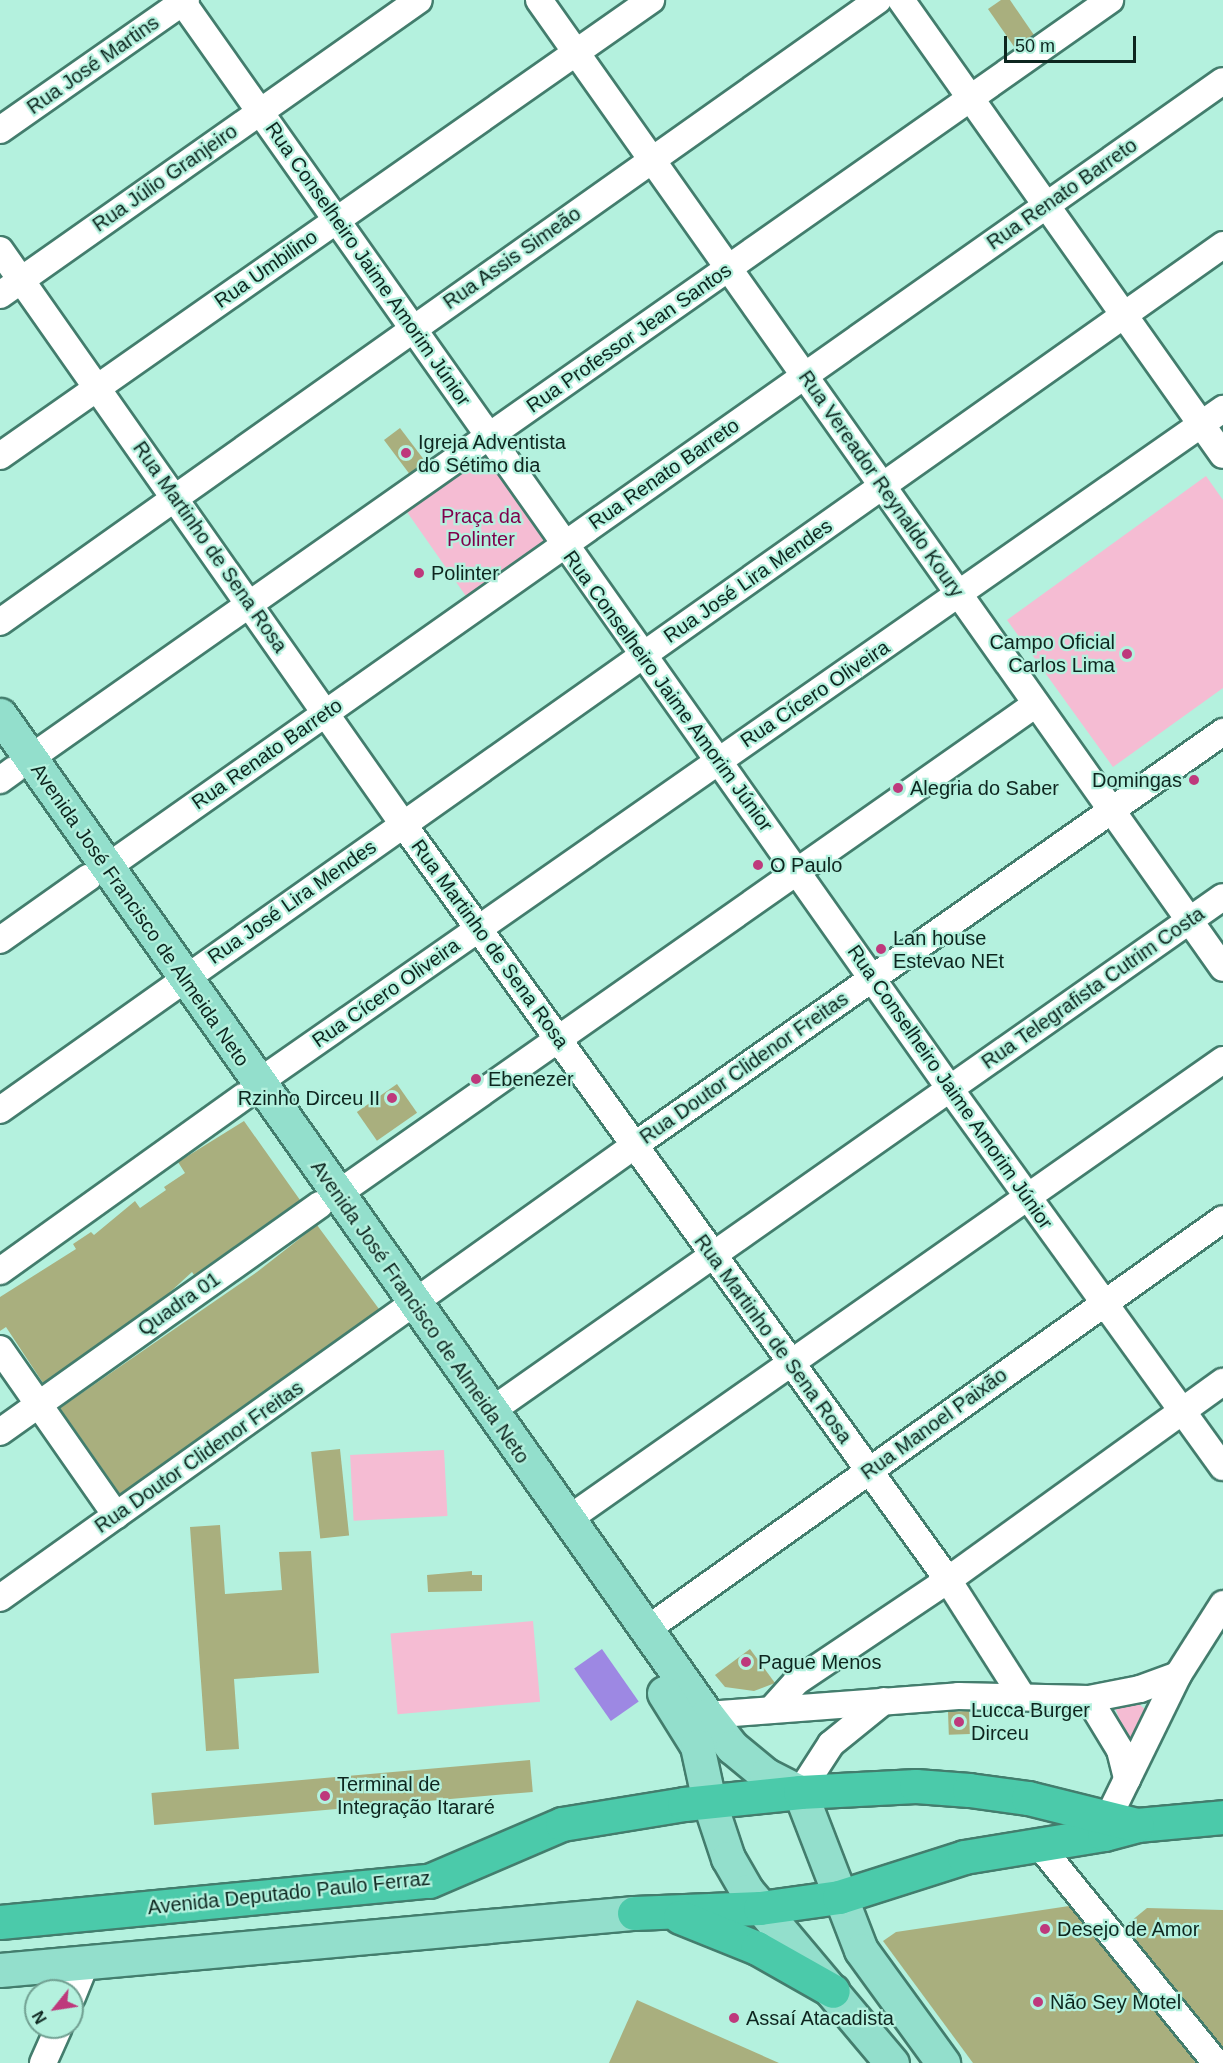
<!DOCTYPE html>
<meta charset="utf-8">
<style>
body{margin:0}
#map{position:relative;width:1223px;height:2063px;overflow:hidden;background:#b4f1de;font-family:Arial,sans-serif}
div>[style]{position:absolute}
.green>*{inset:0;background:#f5bcd3;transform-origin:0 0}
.water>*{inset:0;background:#9d88e3;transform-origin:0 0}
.building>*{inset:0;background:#a9af7e;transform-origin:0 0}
.roads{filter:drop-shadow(2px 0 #437d6d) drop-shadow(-2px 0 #437d6d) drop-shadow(0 2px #437d6d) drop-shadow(0 -2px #437d6d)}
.minor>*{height:26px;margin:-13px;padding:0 13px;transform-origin:13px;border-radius:13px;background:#fff}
.major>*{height:33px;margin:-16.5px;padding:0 16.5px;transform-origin:16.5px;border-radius:16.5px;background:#93dfcc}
.highway>*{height:33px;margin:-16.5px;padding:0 16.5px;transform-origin:16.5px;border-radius:16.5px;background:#4bcaaa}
.dots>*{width:16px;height:16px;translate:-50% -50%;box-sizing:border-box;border:3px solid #b4f1de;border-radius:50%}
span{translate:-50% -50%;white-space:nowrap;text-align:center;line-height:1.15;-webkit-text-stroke:4.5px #b4f1de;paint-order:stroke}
.street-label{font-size:20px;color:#0d261f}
.poi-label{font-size:20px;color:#0d261f}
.left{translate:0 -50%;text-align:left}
.right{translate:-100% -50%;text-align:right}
.park-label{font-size:20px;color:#7f004c}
.north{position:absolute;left:24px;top:1979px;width:60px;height:60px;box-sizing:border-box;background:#b4f1de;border:2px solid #71a092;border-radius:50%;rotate:240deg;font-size:16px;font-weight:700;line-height:24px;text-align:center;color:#0d261f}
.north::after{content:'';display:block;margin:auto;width:21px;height:27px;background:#be397c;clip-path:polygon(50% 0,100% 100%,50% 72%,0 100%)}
.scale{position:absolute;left:1004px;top:36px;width:132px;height:27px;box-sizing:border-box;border:3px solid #0d261f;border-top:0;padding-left:8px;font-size:18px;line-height:21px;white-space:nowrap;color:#0d261f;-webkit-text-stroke:4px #b4f1de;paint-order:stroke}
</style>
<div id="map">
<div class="green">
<i style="left:490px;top:451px;width:116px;height:103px;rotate:55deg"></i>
<i style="clip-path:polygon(1206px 476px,1223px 500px,1223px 688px,1113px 767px,1007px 620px)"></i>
<i style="left:444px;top:1450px;width:66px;height:94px;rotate:87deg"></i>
<i style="left:533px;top:1621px;width:81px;height:143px;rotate:85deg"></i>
<i style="clip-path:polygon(1138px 1703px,1149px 1713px,1131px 1747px,1115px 1708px)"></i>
</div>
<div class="water">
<i style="left:602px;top:1649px;width:64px;height:34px;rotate:55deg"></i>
</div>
<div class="building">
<i style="clip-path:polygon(1001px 0,1010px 0,1034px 35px,1015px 48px,988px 9px)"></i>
<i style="left:400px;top:428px;width:43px;height:20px;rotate:53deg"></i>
<i style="left:397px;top:1084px;width:35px;height:49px;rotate:55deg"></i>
<i style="clip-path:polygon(244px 1121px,300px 1200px,194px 1275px,192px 1272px,168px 1294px,43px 1383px,6px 1327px,0 1331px,0 1297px,76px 1249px,73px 1244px,91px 1232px,94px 1235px,135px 1201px,140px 1208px,166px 1190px,164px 1187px,185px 1173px,178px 1162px)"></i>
<i style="clip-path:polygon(317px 1225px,379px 1309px,120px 1494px,60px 1408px,257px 1272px)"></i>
<i style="left:340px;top:1449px;width:87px;height:29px;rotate:84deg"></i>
<i style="clip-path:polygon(220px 1525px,225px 1594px,282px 1590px,279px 1552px,311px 1551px,319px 1673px,234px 1679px,239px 1749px,206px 1751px,190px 1527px)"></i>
<i style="clip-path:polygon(472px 1571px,472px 1575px,482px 1575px,482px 1591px,428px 1592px,427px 1575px)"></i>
<i style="clip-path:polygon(750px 1649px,775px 1683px,754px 1691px,725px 1687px,715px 1675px)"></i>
<i style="left:969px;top:1711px;width:23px;height:21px;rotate:88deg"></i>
<i style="left:530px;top:1760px;width:32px;height:380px;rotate:85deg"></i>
<i style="clip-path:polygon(1069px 1906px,1149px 2004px,1196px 2063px,973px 2063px,883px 1941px,896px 1932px)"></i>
<i style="clip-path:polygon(1147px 1908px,1223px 1910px,1223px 2048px,1125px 1926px)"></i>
<i style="clip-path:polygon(637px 2000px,779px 2063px,609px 2063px)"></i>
</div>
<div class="roads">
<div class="minor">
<i style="left:181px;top:0;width:1333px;rotate:54.77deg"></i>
<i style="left:950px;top:1089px;width:466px;rotate:54.2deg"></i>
<i style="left:539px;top:0;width:1185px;rotate:54.75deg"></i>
<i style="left:901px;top:0;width:557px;rotate:54.71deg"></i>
<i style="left:0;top:130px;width:227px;rotate:-35deg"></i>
<i style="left:0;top:250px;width:701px;rotate:54.93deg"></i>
<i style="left:403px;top:824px;width:932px;rotate:54.21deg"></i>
<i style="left:948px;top:1580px;width:138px;rotate:57.5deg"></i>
<i style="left:0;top:295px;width:512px;rotate:-35.15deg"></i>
<i style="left:0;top:456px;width:795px;rotate:-35.01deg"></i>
<i style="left:0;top:622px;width:1076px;rotate:-35.31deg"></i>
<i style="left:29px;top:759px;width:1321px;rotate:-35.07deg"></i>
<i style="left:0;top:780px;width:17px;rotate:-36deg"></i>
<i style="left:106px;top:868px;width:1366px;rotate:-35.17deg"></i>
<i style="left:0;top:940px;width:108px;rotate:-35.2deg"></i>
<i style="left:259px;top:1082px;width:1176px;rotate:-34.92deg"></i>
<i style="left:0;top:1110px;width:1498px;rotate:-35.27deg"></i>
<i style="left:336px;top:1195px;width:855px;rotate:-35.05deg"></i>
<i style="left:0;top:1271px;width:299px;rotate:-35.6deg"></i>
<i style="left:0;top:1349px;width:203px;rotate:55.1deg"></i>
<i style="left:491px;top:1411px;width:894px;rotate:-35.08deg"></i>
<i style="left:0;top:1432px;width:392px;rotate:-35.4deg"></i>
<i style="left:567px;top:1520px;width:801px;rotate:-35.04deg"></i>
<i style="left:0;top:1598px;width:780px;rotate:-35.5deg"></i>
<i style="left:635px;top:1145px;width:719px;rotate:-35.08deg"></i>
<i style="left:646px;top:1630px;width:708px;rotate:-35.46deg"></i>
<i style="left:1089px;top:1699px;width:60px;rotate:58.7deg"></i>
<i style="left:1120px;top:1750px;width:30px;rotate:76deg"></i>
<i style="left:771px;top:1710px;width:38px;rotate:-48deg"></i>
<i style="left:796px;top:1682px;width:183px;rotate:-33.9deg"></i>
<i style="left:948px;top:1580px;width:339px;rotate:-35.8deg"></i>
<i style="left:707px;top:1715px;width:252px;rotate:-4.3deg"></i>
<i style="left:958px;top:1696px;width:131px;rotate:1.3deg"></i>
<i style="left:1089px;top:1699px;width:52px;rotate:-11.1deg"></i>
<i style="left:1140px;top:1689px;width:40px;rotate:-20.2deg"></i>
<i style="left:800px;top:1792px;width:57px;rotate:-57.1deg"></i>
<i style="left:831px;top:1744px;width:68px;rotate:-39.1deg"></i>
<i style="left:1109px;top:1816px;width:157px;rotate:-63.9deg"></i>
<i style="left:1178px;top:1675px;width:84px;rotate:-57.6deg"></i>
<i style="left:1039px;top:1845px;width:281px;rotate:50.9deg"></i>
<i style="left:72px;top:1997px;width:37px;rotate:-68deg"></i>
<i style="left:43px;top:2063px;width:39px;rotate:-66deg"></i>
</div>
<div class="major">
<i style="left:0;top:715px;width:1225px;rotate:54.74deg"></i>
<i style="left:707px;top:1715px;width:41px;rotate:52deg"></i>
<i style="left:732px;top:1747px;width:44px;rotate:39.5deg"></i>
<i style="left:766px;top:1775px;width:38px;rotate:27deg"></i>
<i style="left:800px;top:1792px;width:169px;rotate:68.9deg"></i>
<i style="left:861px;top:1950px;width:140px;rotate:54deg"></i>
<i style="left:664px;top:1693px;width:62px;rotate:58.1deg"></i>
<i style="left:697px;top:1746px;width:56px;rotate:77.7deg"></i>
<i style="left:709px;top:1801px;width:60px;rotate:71.6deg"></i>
<i style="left:728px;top:1858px;width:38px;rotate:60deg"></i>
<i style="left:747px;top:1891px;width:225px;rotate:49.9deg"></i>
<i style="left:0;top:1970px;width:637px;rotate:-5.14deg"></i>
</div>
<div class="highway">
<i style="left:634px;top:1913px;width:126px;rotate:-2.3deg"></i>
<i style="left:760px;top:1908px;width:80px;rotate:-7.9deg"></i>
<i style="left:839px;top:1897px;width:131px;rotate:-17.7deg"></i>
<i style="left:964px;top:1857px;width:142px;rotate:-9.3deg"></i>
<i style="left:1104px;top:1834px;width:34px;rotate:-15deg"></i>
<i style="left:1137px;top:1825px;width:86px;rotate:-5.3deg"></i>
<i style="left:680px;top:1917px;width:83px;rotate:21.9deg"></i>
<i style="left:757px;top:1948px;width:87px;rotate:29.5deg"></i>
<i style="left:0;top:1922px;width:431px;rotate:-5.5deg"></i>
<i style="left:429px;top:1881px;width:145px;rotate:-23.2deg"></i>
<i style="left:562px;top:1824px;width:124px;rotate:-9.3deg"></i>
<i style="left:684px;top:1804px;width:117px;rotate:-5.9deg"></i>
<i style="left:800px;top:1792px;width:116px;rotate:-3deg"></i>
<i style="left:916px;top:1786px;width:53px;rotate:4.3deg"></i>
<i style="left:969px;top:1790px;width:60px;rotate:7.7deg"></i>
<i style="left:1028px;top:1798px;width:112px;rotate:13.9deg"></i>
</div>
</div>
<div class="dots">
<i style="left:406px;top:453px;background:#be397c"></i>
<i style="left:419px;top:573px;background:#be397c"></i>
<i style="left:1127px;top:654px;background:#be397c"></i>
<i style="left:1194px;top:780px;background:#be397c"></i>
<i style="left:898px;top:788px;background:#be397c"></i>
<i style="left:758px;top:865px;background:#be397c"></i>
<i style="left:881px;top:949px;background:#be397c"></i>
<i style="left:476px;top:1079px;background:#be397c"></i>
<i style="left:392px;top:1098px;background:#be397c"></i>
<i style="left:746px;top:1662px;background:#be397c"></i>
<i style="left:959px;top:1722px;background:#be397c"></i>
<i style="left:325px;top:1796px;background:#be397c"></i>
<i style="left:1045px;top:1929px;background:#be397c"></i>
<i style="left:1038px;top:2002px;background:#be397c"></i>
<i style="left:734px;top:2018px;background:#be397c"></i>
</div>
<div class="street-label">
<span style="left:93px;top:65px;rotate:-35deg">Rua José Martins</span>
<span style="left:165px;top:178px;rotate:-35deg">Rua Júlio Granjeiro</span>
<span style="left:1062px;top:194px;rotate:-35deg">Rua Renato Barreto</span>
<span style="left:512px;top:258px;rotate:-35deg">Rua Assis Simeão</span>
<span style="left:368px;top:264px;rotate:55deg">Rua Conselheiro Jaime Amorim Júnior</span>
<span style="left:266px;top:269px;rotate:-35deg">Rua Umbilino</span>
<span style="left:629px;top:338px;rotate:-35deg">Rua Professor Jean Santos</span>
<span style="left:664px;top:474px;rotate:-35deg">Rua Renato Barreto</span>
<span style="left:881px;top:484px;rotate:55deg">Rua Vereador Reynaldo Koury</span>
<span style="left:210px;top:547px;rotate:55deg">Rua Martinho de Sena Rosa</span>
<span style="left:748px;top:581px;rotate:-35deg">Rua José Lira Mendes</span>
<span style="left:668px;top:691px;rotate:54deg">Rua Conselheiro Jaime Amorim Júnior</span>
<span style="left:815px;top:694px;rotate:-34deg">Rua Cícero Oliveira</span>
<span style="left:267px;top:754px;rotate:-35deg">Rua Renato Barreto</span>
<span style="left:292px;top:902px;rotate:-35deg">Rua José Lira Mendes</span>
<span style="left:140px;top:915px;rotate:55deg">Avenida José Francisco de Almeida Neto</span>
<span style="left:490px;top:944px;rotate:54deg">Rua Martinho de Sena Rosa</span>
<span style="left:1093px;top:988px;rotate:-35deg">Rua Telegrafista Cutrim Costa</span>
<span style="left:386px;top:993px;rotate:-35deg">Rua Cícero Oliveira</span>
<span style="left:744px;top:1068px;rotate:-35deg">Rua Doutor Clidenor Freitas</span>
<span style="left:950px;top:1087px;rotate:55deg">Rua Conselheiro Jaime Amorim Júnior</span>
<span style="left:179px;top:1304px;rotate:-35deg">Quadra 01</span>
<span style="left:420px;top:1312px;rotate:55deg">Avenida José Francisco de Almeida Neto</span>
<span style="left:773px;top:1339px;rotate:54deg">Rua Martinho de Sena Rosa</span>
<span style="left:934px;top:1424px;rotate:-36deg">Rua Manoel Paixão</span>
<span style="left:199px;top:1457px;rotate:-35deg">Rua Doutor Clidenor Freitas</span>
<span style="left:289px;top:1893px;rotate:-6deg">Avenida Deputado Paulo Ferraz</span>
</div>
<div class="poi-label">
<span class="left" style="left:418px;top:454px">Igreja Adventista<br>do Sétimo dia</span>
<span class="left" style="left:431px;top:573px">Polinter</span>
<span class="right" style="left:1115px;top:654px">Campo Oficial<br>Carlos Lima</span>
<span class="right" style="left:1182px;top:780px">Domingas</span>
<span class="left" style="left:910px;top:788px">Alegria do Saber</span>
<span class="left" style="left:770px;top:865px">O Paulo</span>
<span class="left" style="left:893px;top:950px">Lan house<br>Estevao NEt</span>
<span class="left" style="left:488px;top:1079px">Ebenezer</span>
<span class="right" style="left:380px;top:1098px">Rzinho Dirceu II</span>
<span class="left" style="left:758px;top:1662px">Pague Menos</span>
<span class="left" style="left:971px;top:1722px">Lucca Burger<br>Dirceu</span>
<span class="left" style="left:337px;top:1796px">Terminal de<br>Integração Itararé</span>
<span class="left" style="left:1057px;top:1929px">Desejo de Amor</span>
<span class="left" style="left:1050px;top:2002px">Não Sey Motel</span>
<span class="left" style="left:746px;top:2018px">Assaí Atacadista</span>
</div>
<div class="park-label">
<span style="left:481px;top:528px">Praça da<br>Polinter</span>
</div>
<div class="north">N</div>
<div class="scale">50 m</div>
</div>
